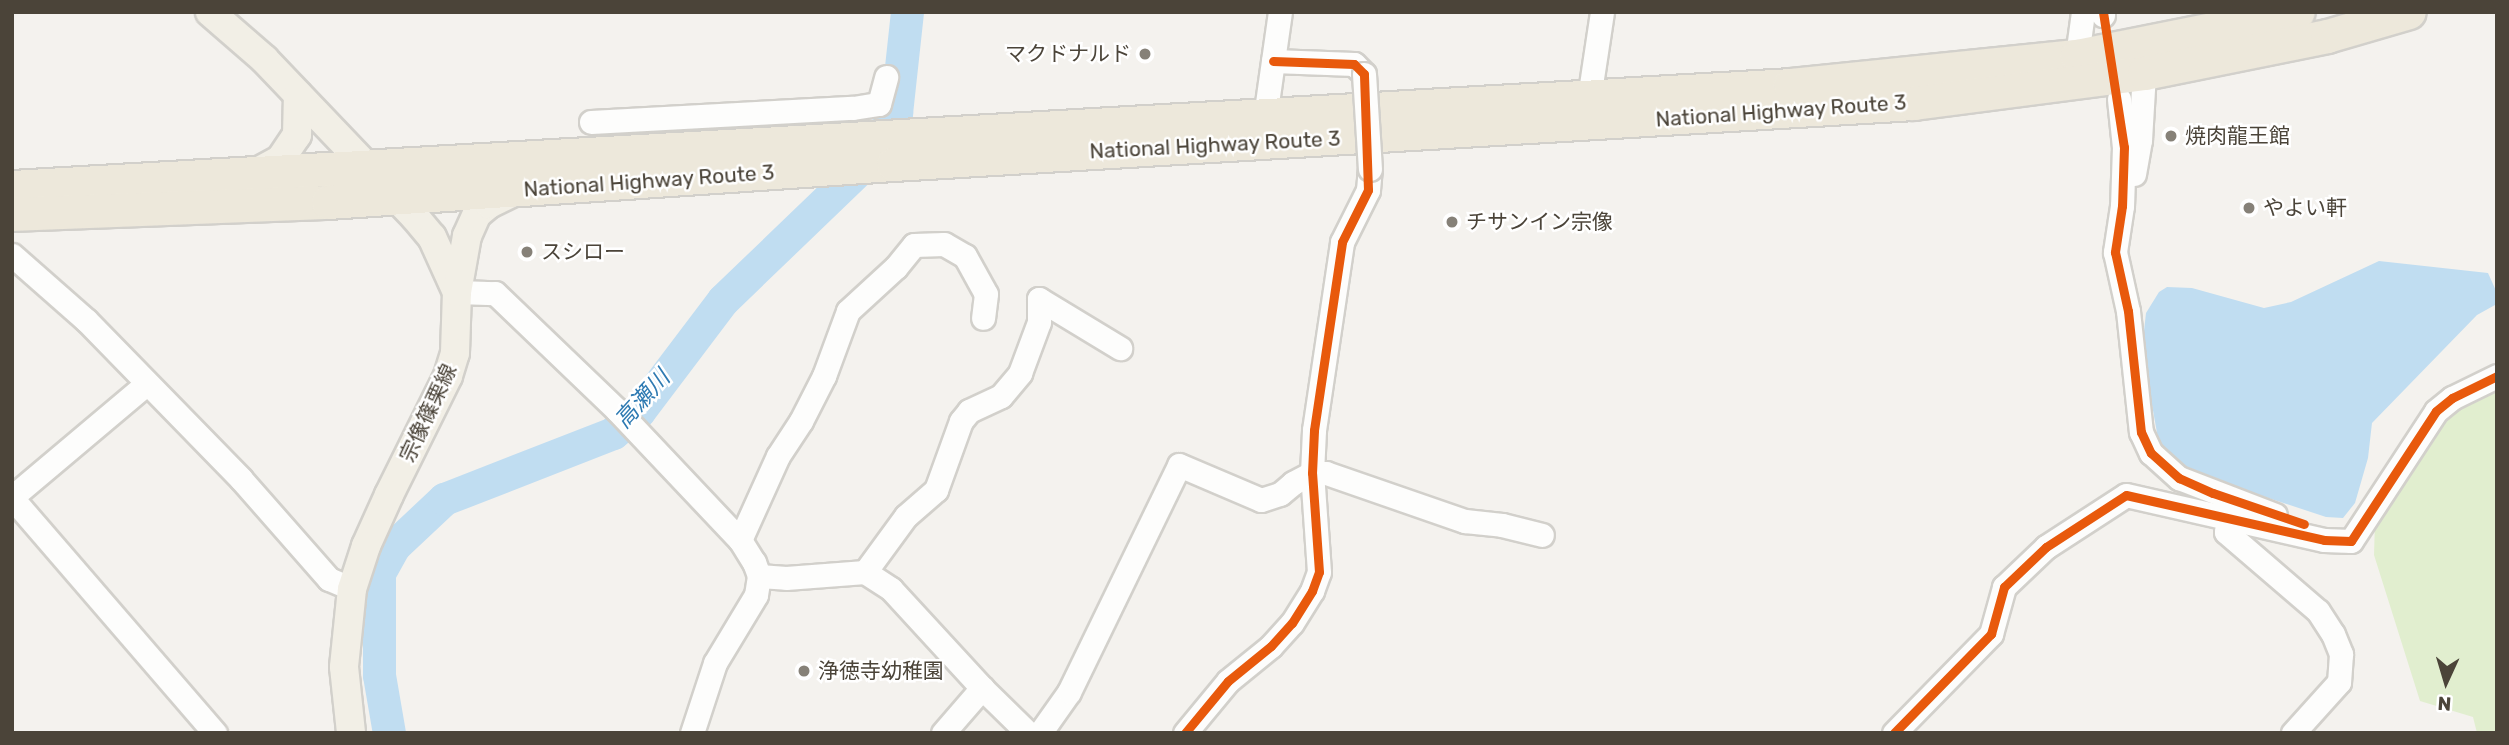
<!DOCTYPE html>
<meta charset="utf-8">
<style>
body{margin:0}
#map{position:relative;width:2509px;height:745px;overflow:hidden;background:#f4f2ee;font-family:Rubik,"Noto Sans JP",sans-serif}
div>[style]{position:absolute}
.green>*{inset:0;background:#e1eecf}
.water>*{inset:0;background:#c0ddf1}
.river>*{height:33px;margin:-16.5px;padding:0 16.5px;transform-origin:16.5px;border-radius:16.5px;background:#c0ddf1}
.roads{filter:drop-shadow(2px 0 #d2d0cb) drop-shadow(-2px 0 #d2d0cb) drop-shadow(0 2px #d2d0cb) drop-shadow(0 -2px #d2d0cb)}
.minor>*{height:23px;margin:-11.5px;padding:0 11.5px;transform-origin:11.5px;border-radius:11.5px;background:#fdfdfc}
.major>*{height:28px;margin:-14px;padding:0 14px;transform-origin:14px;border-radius:14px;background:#f2efe6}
.highway>*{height:33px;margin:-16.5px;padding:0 16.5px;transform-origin:16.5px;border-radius:16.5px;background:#ede8db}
.bridges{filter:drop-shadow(2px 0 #d2d0cb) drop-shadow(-2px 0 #d2d0cb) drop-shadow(0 2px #d2d0cb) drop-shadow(0 -2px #d2d0cb)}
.minor-bridge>*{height:23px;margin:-11.5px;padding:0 11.5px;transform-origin:11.5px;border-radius:11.5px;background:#fdfdfc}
.cycleway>*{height:9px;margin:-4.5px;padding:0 4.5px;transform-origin:4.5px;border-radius:4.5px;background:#e8590c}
.dots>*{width:19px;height:19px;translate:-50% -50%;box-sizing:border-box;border:4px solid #fff;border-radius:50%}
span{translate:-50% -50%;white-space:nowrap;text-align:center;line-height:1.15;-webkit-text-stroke:5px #fff;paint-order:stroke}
.poi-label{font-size:21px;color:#4b4439}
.right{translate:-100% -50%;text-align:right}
.left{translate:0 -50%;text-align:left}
.street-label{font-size:21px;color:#4b4439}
.water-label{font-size:23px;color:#2e7ab2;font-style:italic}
.frame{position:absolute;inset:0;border:14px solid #4b4439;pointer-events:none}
.north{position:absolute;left:2411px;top:647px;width:70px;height:70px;-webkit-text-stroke:5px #fff;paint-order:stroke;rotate:184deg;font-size:19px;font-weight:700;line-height:28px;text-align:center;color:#4b4439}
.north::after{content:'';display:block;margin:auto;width:24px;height:32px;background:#4b4439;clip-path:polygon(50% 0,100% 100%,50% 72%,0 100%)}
</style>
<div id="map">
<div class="green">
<i style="clip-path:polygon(2497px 386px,2497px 733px,2477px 733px,2473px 717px,2420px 701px,2374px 555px,2375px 521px,2434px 424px)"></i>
</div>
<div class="water">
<i style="clip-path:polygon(2379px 261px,2488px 273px,2497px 293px,2495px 305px,2477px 315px,2372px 423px,2368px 458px,2355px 503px,2343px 518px,2326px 517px,2208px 478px,2190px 469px,2159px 444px,2142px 349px,2146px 313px,2159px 292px,2167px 287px,2192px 288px,2264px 308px,2291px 302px)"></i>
</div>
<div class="river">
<i style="left:389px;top:733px;width:59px;rotate:-99.8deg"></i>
<i style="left:379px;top:675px;width:102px;rotate:-90deg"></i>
<i style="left:379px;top:573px;width:31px;rotate:-61deg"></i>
<i style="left:394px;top:546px;width:69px;rotate:-43.2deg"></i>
<i style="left:444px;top:499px;width:181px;rotate:-21.3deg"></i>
<i style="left:613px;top:433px;width:34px;rotate:-40deg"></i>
<i style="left:639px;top:411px;width:139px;rotate:-52.9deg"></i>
<i style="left:723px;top:300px;width:187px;rotate:-43.9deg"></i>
<i style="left:858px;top:170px;width:69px;rotate:-56.3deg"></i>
<i style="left:896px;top:113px;width:102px;rotate:-83.8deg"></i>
</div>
<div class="roads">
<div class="minor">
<i style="left:2103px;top:12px;width:3px;rotate:90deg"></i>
<i style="left:2077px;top:56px;width:44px;rotate:-82.2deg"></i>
<i style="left:1273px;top:61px;width:81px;rotate:2.1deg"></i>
<i style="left:1354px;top:64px;width:14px;rotate:45deg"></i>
<i style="left:1589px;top:98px;width:87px;rotate:-81.4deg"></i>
<i style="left:2119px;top:99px;width:48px;rotate:84.1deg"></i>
<i style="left:2124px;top:147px;width:59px;rotate:91.9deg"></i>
<i style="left:2122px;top:206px;width:47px;rotate:98.7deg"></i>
<i style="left:2115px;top:252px;width:60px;rotate:77.6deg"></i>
<i style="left:2128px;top:311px;width:122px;rotate:83.9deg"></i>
<i style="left:2141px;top:432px;width:23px;rotate:65deg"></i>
<i style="left:2151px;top:453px;width:38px;rotate:42deg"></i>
<i style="left:2179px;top:478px;width:103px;rotate:21.1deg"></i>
<i style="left:1265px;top:117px;width:106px;rotate:-81.9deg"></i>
<i style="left:591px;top:122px;width:262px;rotate:-3.1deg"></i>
<i style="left:853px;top:108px;width:26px;rotate:-9deg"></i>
<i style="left:879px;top:104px;width:28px;rotate:-75deg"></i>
<i style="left:2134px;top:174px;width:35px;rotate:-80deg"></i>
<i style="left:2140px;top:140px;width:67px;rotate:-86.6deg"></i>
<i style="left:12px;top:255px;width:98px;rotate:41.3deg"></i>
<i style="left:86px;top:320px;width:222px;rotate:45.7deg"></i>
<i style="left:241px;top:479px;width:133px;rotate:48.7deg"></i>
<i style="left:329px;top:579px;width:25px;rotate:23deg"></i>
<i style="left:457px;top:292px;width:38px;rotate:2deg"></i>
<i style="left:495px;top:293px;width:169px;rotate:43.8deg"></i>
<i style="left:617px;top:410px;width:179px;rotate:46.6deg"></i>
<i style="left:740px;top:540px;width:26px;rotate:58deg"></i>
<i style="left:754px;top:562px;width:15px;rotate:70deg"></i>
<i style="left:759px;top:576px;width:19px;rotate:99deg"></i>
<i style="left:756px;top:595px;width:79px;rotate:121.1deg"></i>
<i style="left:715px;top:663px;width:74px;rotate:108.2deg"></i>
<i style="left:12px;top:497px;width:175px;rotate:-40.1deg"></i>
<i style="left:12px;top:498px;width:311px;rotate:49.2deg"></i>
<i style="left:2228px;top:518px;width:14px;rotate:98deg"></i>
<i style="left:2226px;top:532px;width:121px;rotate:40.7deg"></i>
<i style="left:2318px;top:611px;width:27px;rotate:57deg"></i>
<i style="left:2333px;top:634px;width:22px;rotate:68deg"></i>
<i style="left:2341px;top:654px;width:28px;rotate:94deg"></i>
<i style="left:2339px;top:682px;width:69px;rotate:132deg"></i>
<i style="left:740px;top:540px;width:92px;rotate:-65.7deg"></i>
<i style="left:778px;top:456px;width:42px;rotate:-56.7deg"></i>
<i style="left:801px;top:421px;width:51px;rotate:-62.9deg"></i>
<i style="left:824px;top:376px;width:69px;rotate:-69.7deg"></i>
<i style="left:848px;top:311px;width:65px;rotate:-42.5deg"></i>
<i style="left:896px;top:267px;width:28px;rotate:-51deg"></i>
<i style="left:914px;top:245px;width:30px;rotate:-2deg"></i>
<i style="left:944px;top:244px;width:24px;rotate:30deg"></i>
<i style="left:965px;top:256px;width:43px;rotate:61.1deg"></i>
<i style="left:986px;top:294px;width:24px;rotate:97deg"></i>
<i style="left:865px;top:572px;width:69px;rotate:-53.8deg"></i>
<i style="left:906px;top:516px;width:40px;rotate:-41deg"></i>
<i style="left:936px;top:490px;width:73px;rotate:-70.1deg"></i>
<i style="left:961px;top:421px;width:13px;rotate:-51deg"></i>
<i style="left:969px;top:411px;width:35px;rotate:-25deg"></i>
<i style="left:1001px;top:396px;width:30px;rotate:-50deg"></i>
<i style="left:1020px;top:373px;width:54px;rotate:-69.6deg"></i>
<i style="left:1039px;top:322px;width:23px;rotate:-90deg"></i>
<i style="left:1039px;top:299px;width:95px;rotate:31.2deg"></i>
<i style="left:759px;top:576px;width:27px;rotate:4deg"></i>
<i style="left:786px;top:578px;width:79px;rotate:-4.3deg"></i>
<i style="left:865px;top:572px;width:31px;rotate:33deg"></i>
<i style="left:891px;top:589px;width:134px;rotate:47.4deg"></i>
<i style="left:982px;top:688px;width:64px;rotate:44.4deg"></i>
<i style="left:943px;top:733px;width:60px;rotate:-49.1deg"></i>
<i style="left:1040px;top:733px;width:50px;rotate:-54.7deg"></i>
<i style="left:1069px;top:692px;width:252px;rotate:-64.1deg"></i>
<i style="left:1179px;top:465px;width:89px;rotate:23.1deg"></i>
<i style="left:1261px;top:500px;width:20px;rotate:-18deg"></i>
<i style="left:1280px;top:494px;width:17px;rotate:-40deg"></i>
<i style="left:1293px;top:483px;width:21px;rotate:-28deg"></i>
<i style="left:1312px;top:473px;width:14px"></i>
<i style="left:1326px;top:473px;width:147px;rotate:19.1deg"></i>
<i style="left:1465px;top:521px;width:37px;rotate:6deg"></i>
<i style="left:1502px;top:525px;width:41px;rotate:14deg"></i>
<i style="left:1185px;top:733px;width:67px;rotate:-50.4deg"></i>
<i style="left:1228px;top:681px;width:55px;rotate:-39.1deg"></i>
<i style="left:1271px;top:646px;width:31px;rotate:-48deg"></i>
<i style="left:1292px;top:623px;width:38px;rotate:-58deg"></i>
<i style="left:1312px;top:591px;width:20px;rotate:-70deg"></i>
<i style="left:1319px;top:572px;width:99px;rotate:-94deg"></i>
<i style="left:1312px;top:473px;width:43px;rotate:-87.3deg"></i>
<i style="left:1314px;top:430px;width:190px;rotate:-81.5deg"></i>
<i style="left:1342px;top:242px;width:58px;rotate:-63.4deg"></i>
<i style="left:1368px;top:190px;width:21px;rotate:-85deg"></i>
<i style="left:1894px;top:733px;width:139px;rotate:-45.6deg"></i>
<i style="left:1991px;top:634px;width:49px;rotate:-74.5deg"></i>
<i style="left:2004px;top:587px;width:58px;rotate:-43.6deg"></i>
<i style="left:2046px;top:547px;width:95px;rotate:-33deg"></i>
<i style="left:2126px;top:495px;width:203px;rotate:12.8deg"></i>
<i style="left:2324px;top:540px;width:27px;rotate:2deg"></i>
<i style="left:2351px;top:541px;width:155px;rotate:-56.8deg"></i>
<i style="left:2436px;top:411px;width:21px;rotate:-39deg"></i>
<i style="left:2452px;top:398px;width:50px;rotate:-26.1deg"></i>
</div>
<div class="major">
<i style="left:210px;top:12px;width:72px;rotate:41deg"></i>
<i style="left:264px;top:59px;width:219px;rotate:46.3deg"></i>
<i style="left:415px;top:217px;width:26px;rotate:50deg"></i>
<i style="left:432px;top:237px;width:60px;rotate:65.6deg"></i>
<i style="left:457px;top:292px;width:61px;rotate:91.9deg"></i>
<i style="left:455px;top:353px;width:24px;rotate:107deg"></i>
<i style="left:448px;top:376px;width:133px;rotate:116.4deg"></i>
<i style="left:389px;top:495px;width:56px;rotate:114.3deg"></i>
<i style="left:366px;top:546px;width:45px;rotate:108deg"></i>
<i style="left:352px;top:589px;width:78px;rotate:95.9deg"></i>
<i style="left:344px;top:667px;width:66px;rotate:83.9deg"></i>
<i style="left:259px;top:171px;width:24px;rotate:-28deg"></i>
<i style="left:280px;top:160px;width:30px;rotate:-56deg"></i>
<i style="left:297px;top:135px;width:40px;rotate:-88.6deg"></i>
<i style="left:457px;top:292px;width:57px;rotate:-79.9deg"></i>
<i style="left:467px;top:236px;width:24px;rotate:-66deg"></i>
<i style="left:477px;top:214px;width:16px;rotate:-40deg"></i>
<i style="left:489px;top:204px;width:30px;rotate:-26deg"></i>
</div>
<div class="highway">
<i style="left:12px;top:187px;width:1781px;rotate:-3.28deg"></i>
<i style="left:1790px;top:85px;width:288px;rotate:-5.8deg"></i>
<i style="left:2077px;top:56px;width:225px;rotate:-11.3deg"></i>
<i style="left:12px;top:214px;width:316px;rotate:-2.2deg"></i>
<i style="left:328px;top:202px;width:566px;rotate:-3.85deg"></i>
<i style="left:893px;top:164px;width:1022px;rotate:-3.42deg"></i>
<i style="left:1913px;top:103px;width:233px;rotate:-7.4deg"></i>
<i style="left:2144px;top:73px;width:187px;rotate:-11.4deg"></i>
<i style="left:2327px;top:36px;width:85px;rotate:-16.3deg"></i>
</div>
</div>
<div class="bridges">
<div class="minor-bridge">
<i style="left:1364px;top:74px;width:95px;rotate:86.4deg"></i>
</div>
</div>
<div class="cycleway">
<i style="left:2103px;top:12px;width:137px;rotate:81.2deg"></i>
<i style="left:2124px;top:147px;width:59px;rotate:91.9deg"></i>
<i style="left:2122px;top:206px;width:47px;rotate:98.7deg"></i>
<i style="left:2115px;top:252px;width:60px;rotate:77.6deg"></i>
<i style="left:2128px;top:311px;width:122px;rotate:83.9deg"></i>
<i style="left:2141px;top:432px;width:23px;rotate:65deg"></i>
<i style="left:2151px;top:453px;width:38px;rotate:42deg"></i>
<i style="left:2179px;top:478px;width:37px;rotate:24deg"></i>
<i style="left:2213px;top:493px;width:96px;rotate:18.8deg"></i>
<i style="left:1185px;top:733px;width:67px;rotate:-50.4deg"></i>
<i style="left:1228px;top:681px;width:55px;rotate:-39.1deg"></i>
<i style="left:1271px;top:646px;width:31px;rotate:-48deg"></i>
<i style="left:1292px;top:623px;width:38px;rotate:-58deg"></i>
<i style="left:1312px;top:591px;width:20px;rotate:-70deg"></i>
<i style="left:1319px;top:572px;width:99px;rotate:-94deg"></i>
<i style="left:1312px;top:473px;width:43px;rotate:-87.3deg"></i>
<i style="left:1314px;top:430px;width:190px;rotate:-81.5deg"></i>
<i style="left:1342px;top:242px;width:58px;rotate:-63.4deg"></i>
<i style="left:1368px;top:190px;width:116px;rotate:-92deg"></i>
<i style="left:1364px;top:74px;width:14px;rotate:-135deg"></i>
<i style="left:1354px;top:64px;width:81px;rotate:-177.9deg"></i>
<i style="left:1894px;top:733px;width:139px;rotate:-45.6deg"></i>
<i style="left:1991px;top:634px;width:49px;rotate:-74.5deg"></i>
<i style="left:2004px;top:587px;width:58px;rotate:-43.6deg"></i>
<i style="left:2046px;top:547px;width:95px;rotate:-33deg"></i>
<i style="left:2126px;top:495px;width:203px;rotate:12.8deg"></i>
<i style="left:2324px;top:540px;width:27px;rotate:2deg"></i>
<i style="left:2351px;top:541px;width:155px;rotate:-56.8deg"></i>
<i style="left:2436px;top:411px;width:21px;rotate:-39deg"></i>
<i style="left:2452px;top:398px;width:50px;rotate:-26.1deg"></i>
</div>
<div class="dots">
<i style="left:1145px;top:54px;background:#868178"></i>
<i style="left:2171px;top:136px;background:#868178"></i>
<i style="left:2249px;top:208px;background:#868178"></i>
<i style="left:1452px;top:222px;background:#868178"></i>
<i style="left:527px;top:252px;background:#868178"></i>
<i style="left:804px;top:671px;background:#868178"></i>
</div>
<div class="poi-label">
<span class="right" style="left:1131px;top:54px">マクドナルド</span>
<span class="left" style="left:2185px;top:136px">焼肉龍王館</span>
<span class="left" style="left:2263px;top:208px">やよい軒</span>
<span class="left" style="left:1466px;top:222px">チサンイン宗像</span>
<span class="left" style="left:541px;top:252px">スシロー</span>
<span class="left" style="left:818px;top:671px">浄徳寺幼稚園</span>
</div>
<div class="street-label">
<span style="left:1781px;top:111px;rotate:-4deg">National Highway Route 3</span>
<span style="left:1215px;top:145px;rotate:-3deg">National Highway Route 3</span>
<span style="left:649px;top:181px;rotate:-4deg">National Highway Route 3</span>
<span style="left:428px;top:413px;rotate:-65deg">宗像篠栗線</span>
</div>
<div class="water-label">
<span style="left:642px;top:399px;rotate:-48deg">高瀬川</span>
</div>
<div class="frame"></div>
<div class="north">N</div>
</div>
